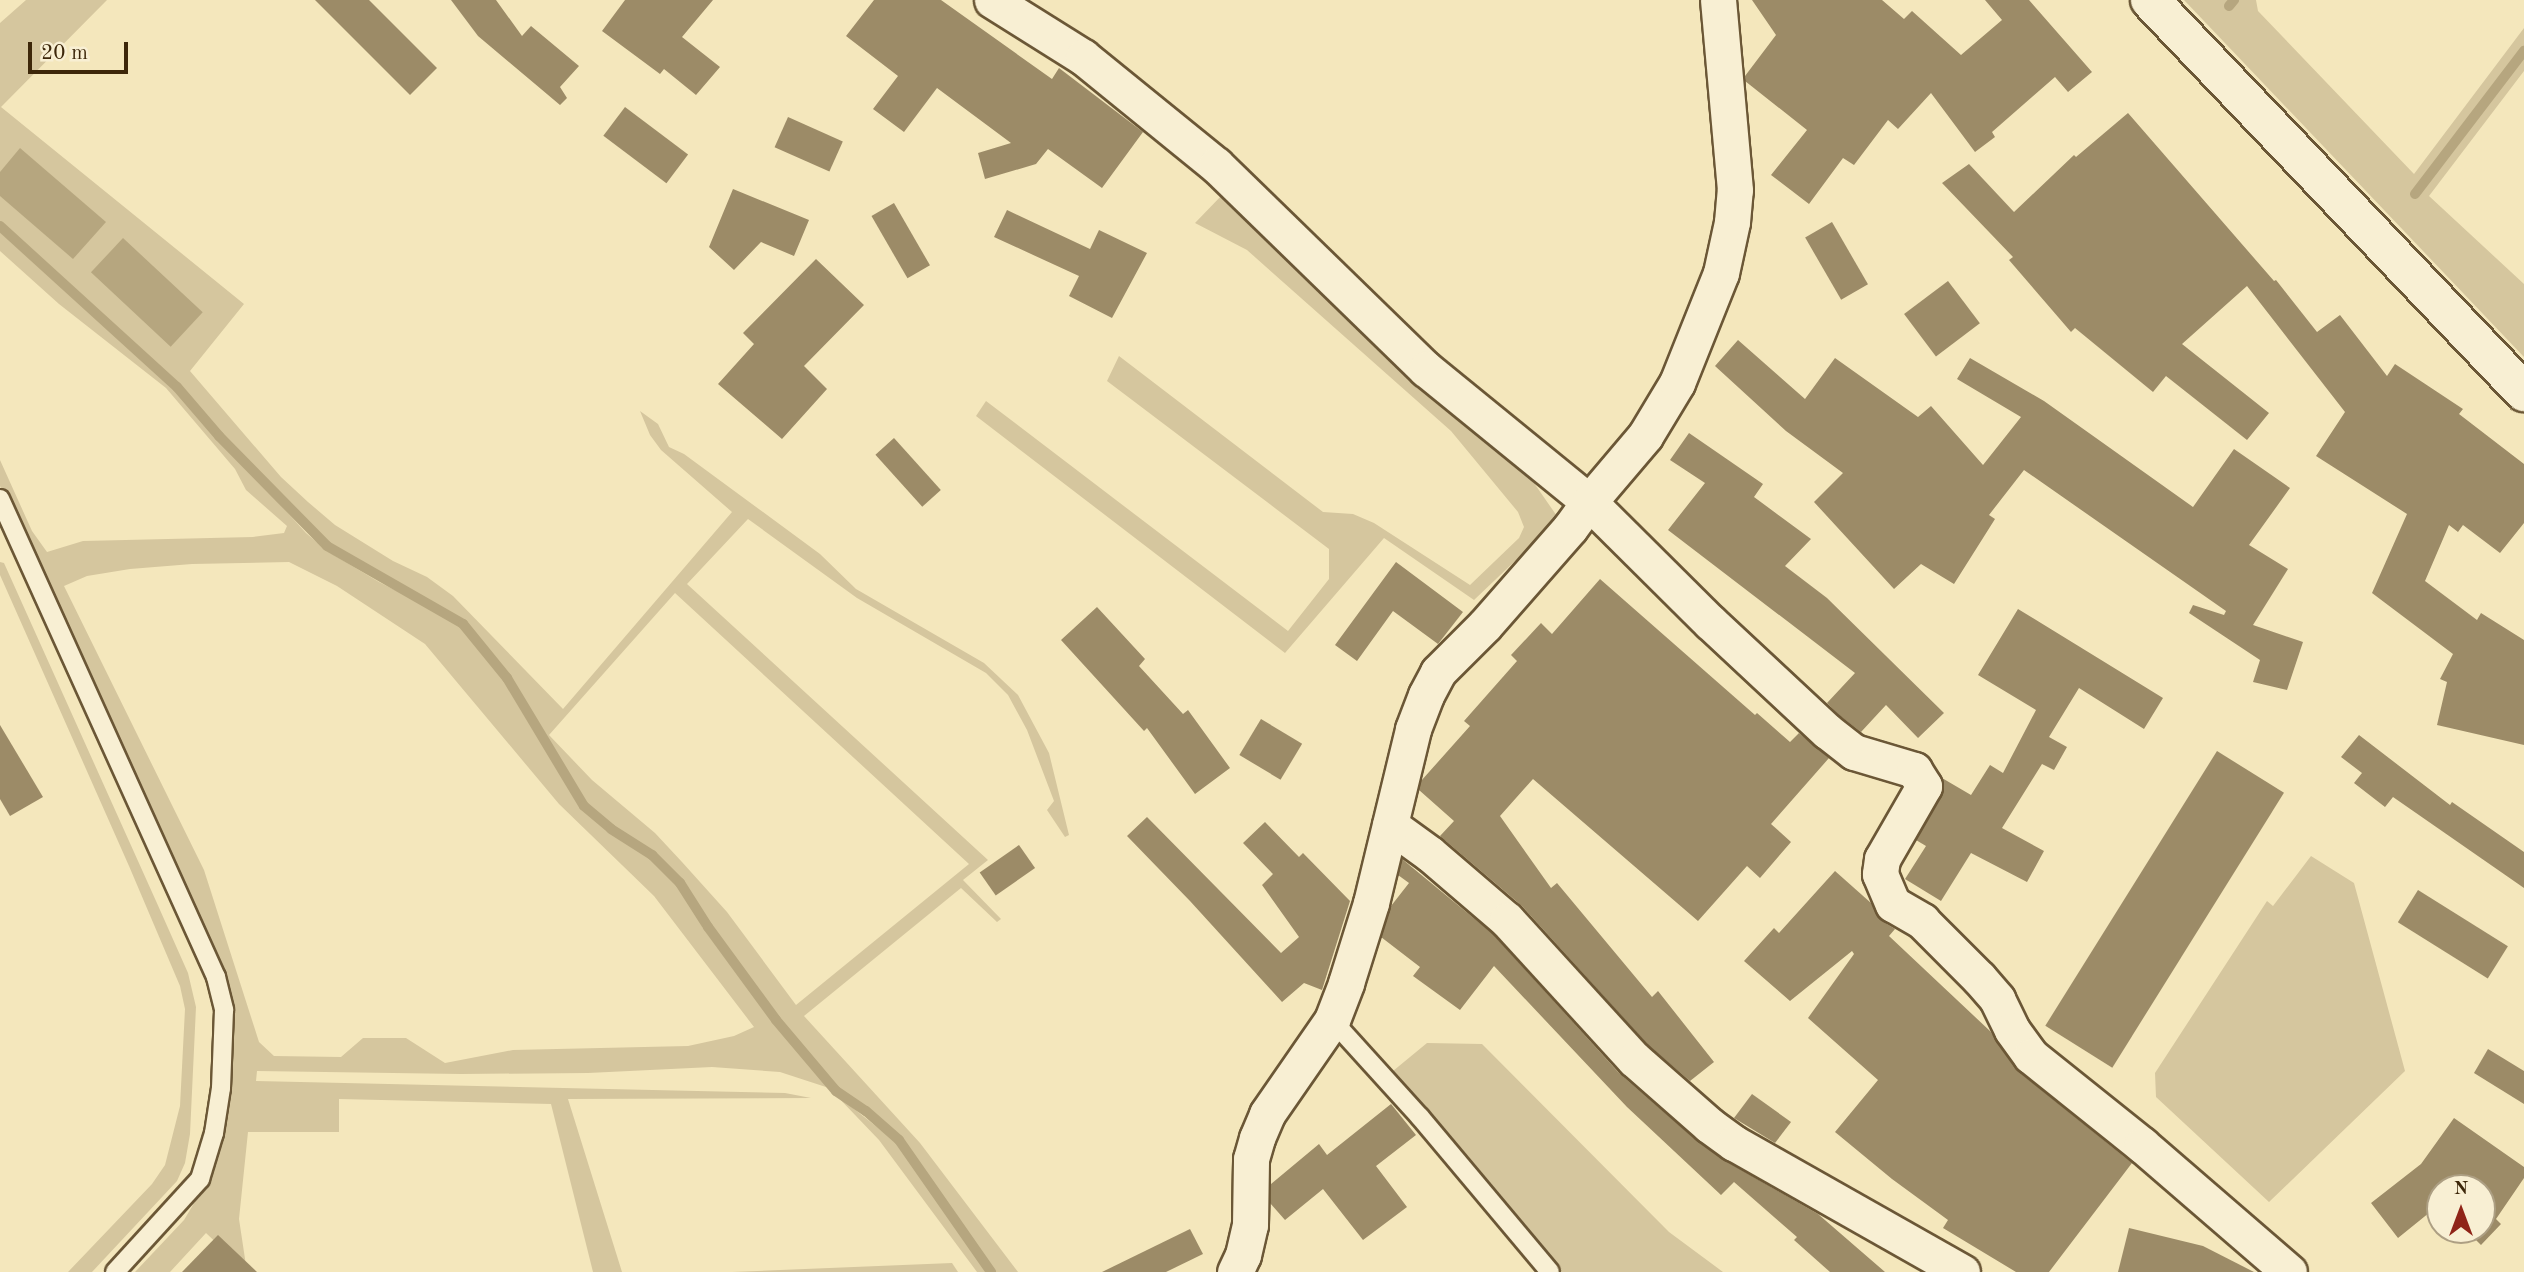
<!DOCTYPE html>
<style>
body{margin:0}
#map{position:relative;width:2524px;height:1272px;overflow:hidden;background:#f4e7bc;font-family:"Old Standard TT",serif}
div>[style]{position:absolute}
.green>*{inset:0;background:#d5c69e}
.water>*{inset:0;background:#b6a67f;transform-origin:0 0}
.stream>*{height:10px;margin:-5px;padding:0 5px;transform-origin:5px;border-radius:5px;background:#b6a67f}
.building>*{inset:0;background:#9c8b67;transform-origin:0 0}
.roads{filter:drop-shadow(2px 0 #6b5736) drop-shadow(-2px 0 #6b5736) drop-shadow(0 2px #6b5736) drop-shadow(0 -2px #6b5736)}
.lane>*{height:18px;margin:-9px;padding:0 9px;transform-origin:9px;border-radius:9px;background:#f8efd3}
.street>*{height:35px;margin:-17.5px;padding:0 17.5px;transform-origin:17.5px;border-radius:17.5px;background:#f8efd3}
.secondary>*{height:38px;margin:-19px;padding:0 19px;transform-origin:19px;border-radius:19px;background:#f8efd3}
span{translate:-50% -50%;white-space:nowrap;text-align:center;line-height:1.15;-webkit-text-stroke:6px #f8efd3;paint-order:stroke}
.north{position:absolute;left:2426px;top:1174px;width:70px;height:70px;box-sizing:border-box;background:#f8efd3;border:2px solid #ad9f83;border-radius:50%;rotate:0deg;font-size:19px;font-weight:700;line-height:28px;text-align:center;color:#3d270a}
.north::after{content:'';display:block;margin:auto;width:24px;height:32px;background:#8f2418;clip-path:polygon(50% 0,100% 100%,50% 72%,0 100%)}
.scale{position:absolute;left:28px;top:42px;width:100px;height:32px;box-sizing:border-box;border:4px solid #3d270a;border-top:0;padding-left:9px;font-size:21px;line-height:24px;white-space:nowrap;color:#3d270a;-webkit-text-stroke:5px #f8efd3;paint-order:stroke}
</style>
<div id="map">
<div class="green">
<i style="clip-path:polygon(evenodd,26px 0,107px 0,1px 107px,244px 304px,190px 371px,281px 477px,308px 502px,335px 525px,393px 561px,427px 577px,453px 596px,563px 709px,732px 512px,661px 450px,650px 435px,640px 411px,658px 424px,669px 447px,684px 454px,820px 554px,856px 589px,984px 663px,1018px 695px,1049px 753px,1069px 835px,1065px 837px,1047px 810px,1054px 801px,1027px 730px,1008px 695px,986px 673px,857px 598px,748px 519px,687px 584px,988px 860px,963px 880px,1001px 919px,997px 922px,961px 888px,804px 1016px,920px 1143px,1018px 1272px,994px 1272px,901px 1139px,868px 1109px,838px 1089px,778px 1018px,710px 926px,682px 881px,653px 854px,612px 827px,586px 805px,509px 677px,464px 622px,328px 544px,221px 435px,179px 385px,0 223px,0 23px,26px 0,675px 593px,969px 864px,796px 1005px,727px 912px,682px 862px,655px 833px,592px 780px,549px 735px,675px 593px)"></i>
<i style="clip-path:polygon(2184px 0,2231px 0,2226px 7px,2230px 10px,2238px 0,2256px 0,2258px 11px,2414px 174px,2524px 28px,2524px 46px,2412px 194px,2416px 197px,2524px 55px,2524px 71px,2429px 196px,2524px 284px,2524px 357px)"></i>
<i style="clip-path:polygon(1223px 194px,1534px 483px,1559px 519px,1474px 600px,1384px 538px,1285px 653px,976px 416px,986px 401px,1288px 631px,1329px 579px,1329px 549px,1107px 381px,1119px 356px,1323px 512px,1353px 514px,1374px 523px,1470px 585px,1519px 538px,1524px 527px,1518px 512px,1451px 431px,1247px 250px,1195px 223px)"></i>
<i style="clip-path:polygon(evenodd,0 232px,175px 389px,306px 533px,327px 551px,379px 582px,436px 611px,463px 628px,505px 682px,582px 808px,610px 833px,651px 859px,681px 887px,703px 928px,778px 1029px,829px 1088px,780px 1072px,712px 1067px,588px 1073px,461px 1074px,257px 1071px,256px 1081px,785px 1093px,811px 1098px,568px 1099px,622px 1272px,593px 1272px,551px 1104px,339px 1099px,339px 1132px,248px 1132px,239px 1219px,247px 1272px,206px 1233px,170px 1272px,135px 1272px,184px 1220px,212px 1173px,222px 1130px,228px 1011px,0 486px,0 460px,32px 531px,47px 552px,83px 541px,253px 537px,284px 533px,287px 526px,246px 490px,235px 469px,166px 388px,59px 304px,0 251px,0 232px,289px 562px,337px 586px,425px 644px,559px 804px,654px 896px,754px 1027px,734px 1036px,688px 1046px,513px 1050px,445px 1063px,406px 1038px,363px 1038px,341px 1057px,274px 1056px,259px 1042px,204px 870px,64px 586px,87px 576px,130px 569px,192px 564px,289px 562px)"></i>
<i style="clip-path:polygon(0 562px,4px 563px,156px 901px,188px 973px,196px 1007px,190px 1134px,185px 1163px,177px 1181px,92px 1272px,68px 1272px,152px 1184px,165px 1165px,180px 1106px,185px 1009px,180px 986px,129px 866px,0 575px)"></i>
<i style="clip-path:polygon(2311px 856px,2354px 883px,2405px 1071px,2269px 1202px,2156px 1097px,2155px 1073px,2267px 901px,2273px 906px)"></i>
<i style="clip-path:polygon(1427px 1043px,1482px 1044px,1669px 1232px,1723px 1272px,1556px 1272px,1395px 1079px,1393px 1071px)"></i>
<i style="clip-path:polygon(834px 1093px,897px 1143px,988px 1272px,977px 1272px,879px 1140px)"></i>
<i style="clip-path:polygon(952px 1263px,958px 1272px,732px 1272px)"></i>
</div>
<div class="water">
<i style="clip-path:polygon(20px 148px,106px 222px,73px 259px,0 196px,0 172px)"></i>
<i style="left:123px;top:238px;width:109px;height:47px;rotate:43deg"></i>
</div>
<div class="stream">
<i style="left:2229px;top:6px;width:8px;rotate:-50deg"></i>
<i style="left:2415px;top:194px;width:180px;rotate:-52.7deg"></i>
<i style="left:0;top:226px;width:239px;rotate:42.3deg"></i>
<i style="left:177px;top:387px;width:65px;rotate:49.4deg"></i>
<i style="left:219px;top:436px;width:154px;rotate:45.5deg"></i>
<i style="left:327px;top:546px;width:157px;rotate:29.8deg"></i>
<i style="left:463px;top:624px;width:70px;rotate:50.8deg"></i>
<i style="left:507px;top:678px;width:149px;rotate:59deg"></i>
<i style="left:584px;top:806px;width:35px;rotate:40deg"></i>
<i style="left:611px;top:829px;width:49px;rotate:32.4deg"></i>
<i style="left:652px;top:855px;width:40px;rotate:45deg"></i>
<i style="left:680px;top:883px;width:52px;rotate:57.5deg"></i>
<i style="left:708px;top:927px;width:115px;rotate:53.8deg"></i>
<i style="left:776px;top:1020px;width:93px;rotate:49.8deg"></i>
<i style="left:836px;top:1091px;width:36px;rotate:34deg"></i>
<i style="left:866px;top:1111px;width:44px;rotate:41.3deg"></i>
<i style="left:899px;top:1140px;width:161px;rotate:55.1deg"></i>
</div>
<div class="building">
<i style="clip-path:polygon(315px 0,369px 0,437px 68px,410px 95px)"></i>
<i style="clip-path:polygon(451px 0,496px 0,522px 36px,531px 26px,579px 66px,560px 87px,567px 98px,560px 105px,478px 36px)"></i>
<i style="clip-path:polygon(625px 0,713px 0,682px 37px,720px 67px,696px 95px,664px 69px,660px 74px,602px 31px)"></i>
<i style="clip-path:polygon(874px 0,941px 0,1052px 79px,1059px 68px,1143px 132px,1102px 188px,1048px 149px,1036px 164px,985px 179px,978px 153px,1011px 143px,937px 88px,904px 132px,873px 109px,898px 76px,846px 36px)"></i>
<i style="clip-path:polygon(1752px 0,1882px 0,1904px 19px,1912px 11px,1961px 55px,2002px 20px,1985px 0,2029px 0,2092px 72px,2068px 92px,2055px 77px,1992px 132px,1995px 137px,1975px 152px,1931px 93px,1898px 129px,1888px 120px,1854px 165px,1843px 158px,1809px 204px,1771px 175px,1807px 130px,1745px 81px,1745px 76px,1776px 35px)"></i>
<i style="left:625px;top:107px;width:79px;height:36px;rotate:37deg"></i>
<i style="clip-path:polygon(2128px 113px,2274px 281px,2276px 280px,2317px 332px,2340px 315px,2387px 376px,2395px 364px,2463px 409px,2459px 414px,2524px 464px,2524px 523px,2500px 553px,2463px 525px,2458px 532px,2449px 525px,2425px 581px,2477px 620px,2481px 613px,2524px 640px,2524px 745px,2437px 725px,2447px 682px,2440px 679px,2453px 654px,2372px 593px,2407px 514px,2316px 456px,2345px 412px,2247px 286px,2182px 344px,2269px 413px,2247px 440px,2166px 376px,2153px 392px,2075px 328px,2071px 332px,2009px 260px,2013px 257px,1942px 183px,1969px 164px,2014px 212px,2074px 155px,2076px 157px)"></i>
<i style="left:788px;top:117px;width:60px;height:33px;rotate:24deg"></i>
<i style="clip-path:polygon(733px 189px,809px 220px,794px 256px,761px 242px,734px 270px,709px 247px)"></i>
<i style="left:894px;top:203px;width:72px;height:26px;rotate:60deg"></i>
<i style="clip-path:polygon(1007px 210px,1090px 249px,1099px 230px,1147px 253px,1112px 318px,1069px 296px,1079px 276px,994px 237px)"></i>
<i style="left:1832px;top:222px;width:72px;height:31px;rotate:60deg"></i>
<i style="clip-path:polygon(816px 259px,864px 305px,804px 366px,827px 389px,782px 439px,718px 384px,754px 344px,743px 333px)"></i>
<i style="left:1948px;top:281px;width:53px;height:55px;rotate:53deg"></i>
<i style="clip-path:polygon(1738px 340px,1805px 399px,1835px 358px,1918px 417px,1931px 406px,1983px 465px,2021px 417px,1957px 379px,1970px 358px,2044px 401px,2193px 507px,2234px 449px,2290px 488px,2249px 545px,2288px 569px,2253px 625px,2303px 642px,2287px 690px,2253px 682px,2260px 660px,2189px 613px,2193px 605px,2224px 615px,2226px 611px,2024px 470px,1989px 515px,1995px 519px,1954px 584px,1921px 564px,1894px 589px,1814px 502px,1843px 473px,1786px 431px,1715px 366px)"></i>
<i style="clip-path:polygon(1689px 433px,1763px 484px,1754px 497px,1811px 539px,1785px 566px,1827px 598px,1944px 713px,1918px 738px,1886px 705px,1861px 732px,1840px 716px,1827px 703px,1855px 673px,1668px 530px,1705px 483px,1670px 460px)"></i>
<i style="left:894px;top:438px;width:70px;height:25px;rotate:48deg"></i>
<i style="clip-path:polygon(1396px 562px,1463px 612px,1438px 644px,1393px 611px,1357px 661px,1335px 645px)"></i>
<i style="clip-path:polygon(1600px 579px,1755px 715px,1757px 713px,1790px 742px,1799px 733px,1829px 758px,1771px 824px,1791px 842px,1760px 878px,1747px 866px,1698px 921px,1533px 779px,1500px 816px,1551px 888px,1557px 883px,1652px 997px,1658px 991px,1714px 1062px,1690px 1081px,1648px 1045px,1522px 906px,1440px 836px,1454px 821px,1419px 790px,1421px 781px,1470px 726px,1464px 721px,1517px 661px,1511px 655px,1541px 623px,1552px 634px)"></i>
<i style="clip-path:polygon(1097px 607px,1145px 659px,1139px 666px,1183px 714px,1188px 710px,1230px 768px,1195px 794px,1147px 728px,1144px 731px,1061px 640px)"></i>
<i style="clip-path:polygon(2018px 609px,2163px 698px,2144px 729px,2079px 688px,2049px 737px,2067px 747px,2054px 770px,2042px 764px,2002px 828px,2044px 851px,2027px 882px,1971px 853px,1941px 901px,1905px 879px,1926px 846px,1916px 840px,1941px 796px,1942px 778px,1971px 795px,1990px 765px,2003px 773px,2036px 710px,1978px 675px)"></i>
<i style="left:1261px;top:719px;width:48px;height:42px;rotate:31deg"></i>
<i style="clip-path:polygon(0 725px,43px 797px,10px 816px,0 799px)"></i>
<i style="clip-path:polygon(2359px 735px,2450px 805px,2452px 802px,2524px 852px,2524px 888px,2393px 797px,2385px 807px,2354px 783px,2362px 773px,2341px 757px)"></i>
<i style="left:2217px;top:751px;width:79px;height:324px;rotate:32deg"></i>
<i style="clip-path:polygon(1147px 817px,1281px 953px,1299px 937px,1262px 885px,1273px 874px,1243px 843px,1265px 822px,1299px 857px,1303px 853px,1350px 901px,1322px 990px,1304px 983px,1282px 1002px,1190px 901px,1127px 836px)"></i>
<i style="left:1019px;top:845px;width:28px;height:48px;rotate:55deg"></i>
<i style="clip-path:polygon(1402px 859px,1493px 934px,1619px 1073px,1696px 1140px,1724px 1160px,1818px 1214px,1885px 1272px,1830px 1272px,1794px 1240px,1797px 1237px,1734px 1182px,1721px 1195px,1627px 1107px,1494px 966px,1460px 1010px,1413px 976px,1420px 967px,1381px 937px,1391px 906px,1409px 883px,1398px 875px)"></i>
<i style="clip-path:polygon(1835px 871px,1871px 903px,1882px 921px,1895px 929px,1889px 936px,1990px 1031px,2018px 1071px,2132px 1163px,2049px 1272px,2016px 1272px,1943px 1228px,1948px 1220px,1892px 1179px,1835px 1132px,1878px 1080px,1808px 1018px,1854px 954px,1852px 951px,1790px 1001px,1744px 961px,1774px 928px,1779px 933px)"></i>
<i style="left:2418px;top:890px;width:106px;height:38px;rotate:32deg"></i>
<i style="clip-path:polygon(2488px 1049px,2524px 1071px,2524px 1104px,2474px 1073px)"></i>
<i style="clip-path:polygon(1752px 1094px,1791px 1122px,1775px 1143px,1734px 1118px)"></i>
<i style="clip-path:polygon(1391px 1104px,1416px 1135px,1376px 1166px,1407px 1207px,1363px 1240px,1323px 1189px,1285px 1220px,1270px 1203px,1271px 1184px,1319px 1144px,1327px 1155px)"></i>
<i style="clip-path:polygon(2454px 1118px,2524px 1167px,2524px 1178px,2496px 1219px,2501px 1224px,2481px 1245px,2466px 1230px,2482px 1230px,2482px 1188px,2440px 1188px,2440px 1204px,2398px 1238px,2371px 1203px,2421px 1164px)"></i>
<i style="clip-path:polygon(2129px 1228px,2203px 1246px,2254px 1272px,2118px 1272px)"></i>
<i style="clip-path:polygon(1190px 1229px,1203px 1254px,1166px 1272px,1102px 1272px)"></i>
<i style="clip-path:polygon(218px 1235px,257px 1272px,182px 1272px)"></i>
</div>
<div class="roads">
<div class="lane">
<i style="left:0;top:499px;width:525px;rotate:65.68deg"></i>
<i style="left:216px;top:977px;width:34px;rotate:76deg"></i>
<i style="left:224px;top:1010px;width:78px;rotate:92.2deg"></i>
<i style="left:221px;top:1088px;width:46px;rotate:98.8deg"></i>
<i style="left:214px;top:1133px;width:48px;rotate:106.9deg"></i>
<i style="left:200px;top:1179px;width:126px;rotate:132.4deg"></i>
<i style="left:1332px;top:1020px;width:131px;rotate:47.8deg"></i>
<i style="left:1420px;top:1117px;width:202px;rotate:50deg"></i>
</div>
<div class="street">
<i style="left:992px;top:0;width:107px;rotate:32.1deg"></i>
<i style="left:1083px;top:57px;width:171px;rotate:39.1deg"></i>
<i style="left:1216px;top:165px;width:293px;rotate:44.2deg"></i>
<i style="left:1426px;top:369px;width:210px;rotate:39.2deg"></i>
<i style="left:1589px;top:502px;width:170px;rotate:44.8deg"></i>
<i style="left:1710px;top:622px;width:160px;rotate:43deg"></i>
<i style="left:1827px;top:731px;width:34px;rotate:38deg"></i>
<i style="left:1854px;top:752px;width:63px;rotate:16.7deg"></i>
<i style="left:1914px;top:770px;width:19px;rotate:58deg"></i>
<i style="left:1924px;top:786px;width:84px;rotate:119.9deg"></i>
<i style="left:1882px;top:859px;width:15px;rotate:98deg"></i>
<i style="left:1880px;top:874px;width:33px;rotate:67deg"></i>
<i style="left:1893px;top:904px;width:34px;rotate:30deg"></i>
<i style="left:1922px;top:921px;width:81px;rotate:45deg"></i>
<i style="left:1979px;top:978px;width:28px;rotate:49deg"></i>
<i style="left:1997px;top:999px;width:34px;rotate:64deg"></i>
<i style="left:2012px;top:1030px;width:32px;rotate:54deg"></i>
<i style="left:2031px;top:1056px;width:142px;rotate:38.7deg"></i>
<i style="left:2142px;top:1145px;width:194px;rotate:40.8deg"></i>
<i style="left:1390px;top:825px;width:49px;rotate:35.9deg"></i>
<i style="left:1430px;top:854px;width:101px;rotate:40.6deg"></i>
<i style="left:1507px;top:920px;width:188px;rotate:47.6deg"></i>
<i style="left:1634px;top:1059px;width:100px;rotate:41.3deg"></i>
<i style="left:1709px;top:1125px;width:31px;rotate:36deg"></i>
<i style="left:1734px;top:1143px;width:262px;rotate:29.5deg"></i>
<i style="left:1235px;top:1272px;width:19px;rotate:-65deg"></i>
<i style="left:1243px;top:1255px;width:31px;rotate:-77deg"></i>
<i style="left:1250px;top:1225px;width:66px;rotate:-89.1deg"></i>
<i style="left:1251px;top:1159px;width:22px;rotate:-74deg"></i>
<i style="left:1257px;top:1138px;width:26px;rotate:-67deg"></i>
<i style="left:1267px;top:1114px;width:114px;rotate:-55.3deg"></i>
<i style="left:1332px;top:1020px;width:40px;rotate:-69deg"></i>
<i style="left:1346px;top:983px;width:84px;rotate:-72.6deg"></i>
<i style="left:1371px;top:903px;width:179px;rotate:-76.4deg"></i>
<i style="left:1413px;top:729px;width:36px;rotate:-69deg"></i>
<i style="left:1426px;top:695px;width:26px;rotate:-62deg"></i>
<i style="left:1438px;top:672px;width:66px;rotate:-45deg"></i>
<i style="left:1485px;top:625px;width:129px;rotate:-48.8deg"></i>
<i style="left:1570px;top:528px;width:32px;rotate:-54deg"></i>
<i style="left:1589px;top:502px;width:87px;rotate:-49.7deg"></i>
<i style="left:1645px;top:436px;width:62px;rotate:-58.9deg"></i>
<i style="left:1677px;top:383px;width:118px;rotate:-68.2deg"></i>
<i style="left:1721px;top:273px;width:52px;rotate:-77.8deg"></i>
<i style="left:1732px;top:222px;width:32px;rotate:-85deg"></i>
<i style="left:1735px;top:190px;width:191px;rotate:-95.1deg"></i>
</div>
<div class="secondary">
<i style="left:2150px;top:0;width:542px;rotate:46.35deg"></i>
</div>
</div>
<div class="north">N</div>
<div class="scale">20 m</div>
</div>
